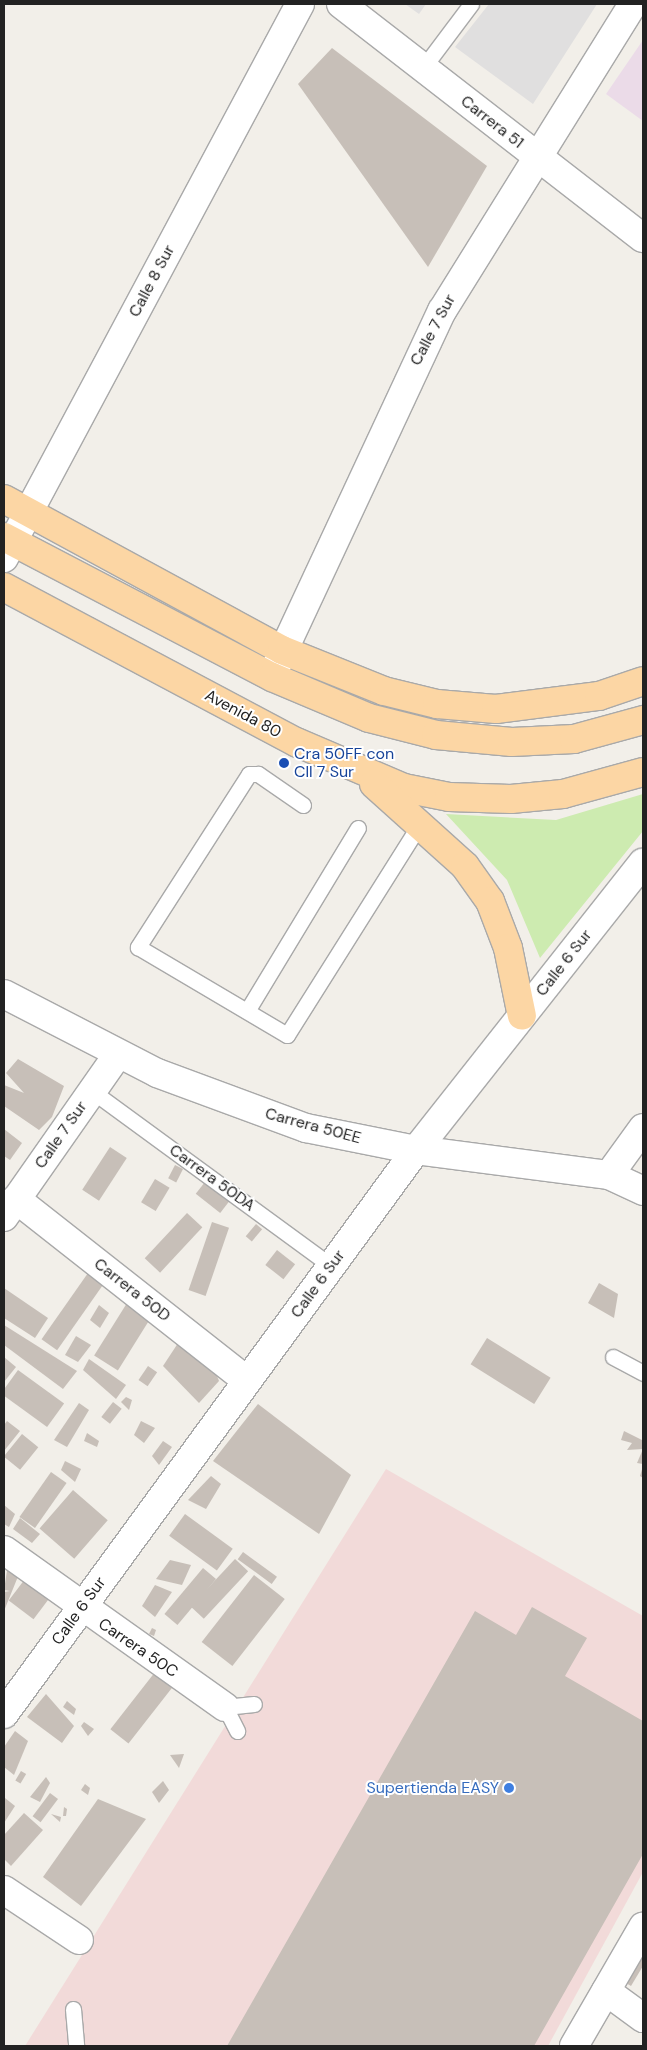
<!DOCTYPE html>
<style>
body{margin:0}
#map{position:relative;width:647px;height:2050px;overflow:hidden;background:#f2efe9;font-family:"DM Sans",sans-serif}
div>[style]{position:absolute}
.residential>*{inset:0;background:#e0dfdf}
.commercial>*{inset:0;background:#f2dad9}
.industrial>*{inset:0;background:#ebdbe8}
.grass>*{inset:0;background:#cdebb0}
.building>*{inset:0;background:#c7bfb8;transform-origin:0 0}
.roads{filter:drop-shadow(1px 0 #a9a9a9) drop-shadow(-1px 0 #a9a9a9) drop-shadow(0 1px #a9a9a9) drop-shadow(0 -1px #a9a9a9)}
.service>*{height:15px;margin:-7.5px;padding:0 7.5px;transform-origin:7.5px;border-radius:7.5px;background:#fff}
.minor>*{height:28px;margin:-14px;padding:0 14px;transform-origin:14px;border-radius:14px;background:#fff}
.tertiary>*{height:28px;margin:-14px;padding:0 14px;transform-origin:14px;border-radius:14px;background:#fff}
.primary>*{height:28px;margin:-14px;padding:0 14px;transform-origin:14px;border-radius:14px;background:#fcd6a4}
.dots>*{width:14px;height:14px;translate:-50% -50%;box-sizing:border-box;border:2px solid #fff;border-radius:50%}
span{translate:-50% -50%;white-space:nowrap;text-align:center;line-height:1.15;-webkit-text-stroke:4px #fff;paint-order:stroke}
.street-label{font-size:16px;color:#222}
.transit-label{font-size:16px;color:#164399}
.left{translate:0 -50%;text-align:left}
.shop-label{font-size:16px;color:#366cbe}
.right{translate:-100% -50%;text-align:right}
.frame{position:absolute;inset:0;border:5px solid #222;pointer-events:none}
</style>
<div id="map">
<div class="residential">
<i style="clip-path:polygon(405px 4px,426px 4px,419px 14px)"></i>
<i style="clip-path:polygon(489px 4px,597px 4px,533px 104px,455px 47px)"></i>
</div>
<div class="commercial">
<i style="clip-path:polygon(386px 1469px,643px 1616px,643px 1872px,548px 2046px,25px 2046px)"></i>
</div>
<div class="industrial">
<i style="clip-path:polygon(643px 40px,643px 121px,606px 94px)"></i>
</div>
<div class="grass">
<i style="clip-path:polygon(643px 794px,643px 831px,540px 958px,507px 880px,446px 814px,556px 820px)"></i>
</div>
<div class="building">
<i style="clip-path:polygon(332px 48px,487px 166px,428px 267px,298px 84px)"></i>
<i style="clip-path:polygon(18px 1059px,64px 1086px,52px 1117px,39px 1130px,4px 1106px,4px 1085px,24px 1093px,6px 1073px)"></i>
<i style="clip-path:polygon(4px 1129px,22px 1143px,10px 1160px,4px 1156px)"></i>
<i style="left:110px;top:1147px;width:20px;height:51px;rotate:33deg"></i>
<i style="left:175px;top:1165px;width:9px;height:15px;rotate:27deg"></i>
<i style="left:155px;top:1179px;width:17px;height:27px;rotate:31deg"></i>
<i style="left:205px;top:1182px;width:31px;height:15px;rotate:38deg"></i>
<i style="left:187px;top:1213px;width:21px;height:62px;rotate:43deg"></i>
<i style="left:212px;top:1222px;width:18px;height:72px;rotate:19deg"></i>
<i style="left:256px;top:1224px;width:8px;height:16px;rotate:40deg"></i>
<i style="left:277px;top:1250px;width:23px;height:19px;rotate:38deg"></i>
<i style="left:88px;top:1273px;width:19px;height:81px;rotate:35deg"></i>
<i style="clip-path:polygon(599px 1283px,618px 1294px,614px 1318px,588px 1303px)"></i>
<i style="clip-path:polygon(4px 1288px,48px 1318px,35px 1338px,4px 1318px)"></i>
<i style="left:127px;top:1303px;width:28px;height:62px;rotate:32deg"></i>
<i style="clip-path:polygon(99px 1305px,109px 1313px,100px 1328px,90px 1320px)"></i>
<i style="clip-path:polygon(4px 1325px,77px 1371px,63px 1389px,4px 1345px)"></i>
<i style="clip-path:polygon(76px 1336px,91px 1345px,78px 1362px,65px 1355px)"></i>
<i style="clip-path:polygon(182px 1337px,212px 1363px,219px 1381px,199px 1403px,163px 1366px)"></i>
<i style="left:487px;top:1338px;width:75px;height:31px;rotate:32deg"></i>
<i style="clip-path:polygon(4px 1357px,16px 1367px,4px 1382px)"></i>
<i style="clip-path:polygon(89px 1359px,126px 1385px,116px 1399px,83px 1370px)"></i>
<i style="left:148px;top:1366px;width:11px;height:17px;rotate:34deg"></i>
<i style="left:18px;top:1370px;width:57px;height:29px;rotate:36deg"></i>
<i style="clip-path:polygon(126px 1397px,132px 1400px,129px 1410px,121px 1402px)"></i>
<i style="left:113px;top:1402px;width:11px;height:19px;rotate:38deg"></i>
<i style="clip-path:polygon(79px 1403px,89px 1410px,67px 1447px,54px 1440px)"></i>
<i style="clip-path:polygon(258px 1404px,351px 1475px,319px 1534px,213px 1461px)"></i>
<i style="clip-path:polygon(7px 1421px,20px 1431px,4px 1451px,4px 1425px)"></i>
<i style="clip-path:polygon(141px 1421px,155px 1428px,144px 1443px,134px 1435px)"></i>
<i style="clip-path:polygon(624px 1431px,642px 1440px,643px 1449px,627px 1450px,632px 1443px,621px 1440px)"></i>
<i style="clip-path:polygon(87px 1433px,99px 1441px,97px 1447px,84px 1441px)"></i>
<i style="left:22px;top:1434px;width:21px;height:29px;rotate:39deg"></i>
<i style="clip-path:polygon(163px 1441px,172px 1447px,159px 1465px,152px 1456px)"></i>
<i style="clip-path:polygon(643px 1449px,643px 1464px,637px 1463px)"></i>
<i style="clip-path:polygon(65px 1461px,81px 1469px,75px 1482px,61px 1470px)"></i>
<i style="clip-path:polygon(643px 1466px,643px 1478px,640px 1476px)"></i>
<i style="left:51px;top:1472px;width:19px;height:55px;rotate:35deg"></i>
<i style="clip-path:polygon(211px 1476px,221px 1484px,206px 1509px,188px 1500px)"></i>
<i style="left:73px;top:1490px;width:46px;height:51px;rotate:41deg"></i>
<i style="clip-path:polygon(4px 1505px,15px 1514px,9px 1527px,4px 1524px)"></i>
<i style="left:185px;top:1514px;width:59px;height:27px;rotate:36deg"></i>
<i style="clip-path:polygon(20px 1518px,40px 1534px,32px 1543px,13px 1529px)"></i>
<i style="left:243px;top:1552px;width:42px;height:9px;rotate:36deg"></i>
<i style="left:235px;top:1559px;width:18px;height:65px;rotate:43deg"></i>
<i style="clip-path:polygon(170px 1560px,191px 1565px,182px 1585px,156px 1579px)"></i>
<i style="clip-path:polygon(8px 1564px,19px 1574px,4px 1611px,4px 1592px,10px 1591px,4px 1590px)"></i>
<i style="left:203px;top:1568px;width:17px;height:60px;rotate:40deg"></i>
<i style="left:28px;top:1575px;width:31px;height:32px;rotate:37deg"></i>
<i style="left:254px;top:1575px;width:39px;height:85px;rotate:38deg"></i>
<i style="clip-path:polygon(155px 1585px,172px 1592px,155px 1617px,142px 1606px)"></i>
<i style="clip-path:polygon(532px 1607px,587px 1638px,565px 1676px,643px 1721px,643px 1854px,534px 2046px,227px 2046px,475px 1611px,516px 1635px)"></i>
<i style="clip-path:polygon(152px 1628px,156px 1630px,154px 1636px,149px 1634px)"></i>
<i style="left:159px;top:1667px;width:23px;height:79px;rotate:38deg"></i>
<i style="clip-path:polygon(46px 1694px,74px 1726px,62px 1743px,27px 1717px)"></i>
<i style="clip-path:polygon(67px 1701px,76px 1709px,74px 1715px,63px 1707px)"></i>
<i style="clip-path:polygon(84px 1722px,94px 1729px,88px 1736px,81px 1726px)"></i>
<i style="clip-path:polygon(15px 1731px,28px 1741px,14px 1775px,4px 1767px,4px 1747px)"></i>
<i style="clip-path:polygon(184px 1754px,179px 1768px,170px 1755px)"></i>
<i style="left:21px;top:1771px;width:6px;height:11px;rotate:31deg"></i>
<i style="clip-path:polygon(46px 1777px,50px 1783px,40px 1802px,30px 1797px)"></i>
<i style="clip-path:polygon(163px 1781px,169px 1790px,159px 1803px,152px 1792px)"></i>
<i style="clip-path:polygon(85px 1784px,90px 1788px,88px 1795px,81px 1790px)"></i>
<i style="left:50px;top:1793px;width:10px;height:29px;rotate:37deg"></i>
<i style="clip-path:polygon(5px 1798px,15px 1806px,4px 1823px,4px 1800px)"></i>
<i style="clip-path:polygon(98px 1799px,146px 1819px,81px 1906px,43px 1877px)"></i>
<i style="clip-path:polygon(64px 1807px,67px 1809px,66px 1816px,63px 1816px)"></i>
<i style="clip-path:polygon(24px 1813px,43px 1830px,11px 1866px,4px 1859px,4px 1835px)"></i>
<i style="clip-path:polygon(51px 1814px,61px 1817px,60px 1822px)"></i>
<i style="clip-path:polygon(643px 1937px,643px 1966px,631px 1986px,619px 1979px)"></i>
</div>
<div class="roads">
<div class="service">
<i style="left:423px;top:68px;width:80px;rotate:-53.1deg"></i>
<i style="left:303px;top:805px;width:55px;rotate:-145.4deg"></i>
<i style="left:258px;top:774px;width:9px;rotate:180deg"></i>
<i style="left:249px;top:774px;width:206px;rotate:122.7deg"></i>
<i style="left:138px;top:947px;width:173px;rotate:30.6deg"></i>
<i style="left:287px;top:1035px;width:252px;rotate:-57.8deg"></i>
<i style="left:247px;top:1011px;width:214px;rotate:-58.8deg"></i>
<i style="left:92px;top:1091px;width:296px;rotate:36.2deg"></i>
<i style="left:613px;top:1357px;width:34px;rotate:28deg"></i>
<i style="left:225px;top:1707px;width:29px;rotate:-6deg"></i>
<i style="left:225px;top:1707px;width:27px;rotate:63deg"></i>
<i style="left:73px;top:2009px;width:37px;rotate:85deg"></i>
</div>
<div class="minor">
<i style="left:273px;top:673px;width:400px;rotate:-65deg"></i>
<i style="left:442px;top:311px;width:362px;rotate:-58.1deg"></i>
<i style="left:4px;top:994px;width:172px;rotate:27.3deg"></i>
<i style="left:157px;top:1073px;width:159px;rotate:20.3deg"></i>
<i style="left:306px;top:1128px;width:112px;rotate:11.3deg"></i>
<i style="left:416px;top:1150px;width:195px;rotate:7.4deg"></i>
<i style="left:609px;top:1175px;width:38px;rotate:25deg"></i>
<i style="left:609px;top:1175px;width:58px;rotate:-54.1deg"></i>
<i style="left:16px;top:1199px;width:294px;rotate:38.2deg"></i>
<i style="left:4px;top:1217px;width:199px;rotate:-55deg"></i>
<i style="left:4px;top:1550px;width:271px;rotate:35.4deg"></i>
<i style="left:4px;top:1714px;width:698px;rotate:-53.85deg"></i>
<i style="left:416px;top:1150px;width:366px;rotate:-51.7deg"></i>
<i style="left:4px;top:1890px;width:90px;rotate:33.7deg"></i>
<i style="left:606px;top:1991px;width:46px;rotate:36.1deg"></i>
<i style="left:574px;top:2046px;width:138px;rotate:-59.9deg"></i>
</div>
<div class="tertiary">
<i style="left:341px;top:4px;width:382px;rotate:37.8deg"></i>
<i style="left:4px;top:558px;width:628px;rotate:-61.88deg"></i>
</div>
<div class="primary">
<i style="left:4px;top:499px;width:316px;rotate:28.5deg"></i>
<i style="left:282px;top:650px;width:110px;rotate:21.9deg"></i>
<i style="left:384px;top:691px;width:55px;rotate:13.8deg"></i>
<i style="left:437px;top:704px;width:59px;rotate:4.8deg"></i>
<i style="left:496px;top:709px;width:104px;rotate:-7.2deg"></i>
<i style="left:599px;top:696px;width:46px;rotate:-18.8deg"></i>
<i style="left:4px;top:537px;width:302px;rotate:27.6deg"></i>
<i style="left:272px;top:677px;width:105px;rotate:22.9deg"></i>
<i style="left:369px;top:718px;width:69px;rotate:14.2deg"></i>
<i style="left:436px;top:735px;width:76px;rotate:5.3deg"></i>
<i style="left:512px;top:742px;width:62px;rotate:-2.8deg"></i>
<i style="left:574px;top:739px;width:72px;rotate:-15.4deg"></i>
<i style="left:4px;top:587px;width:331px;rotate:28deg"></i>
<i style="left:296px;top:742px;width:117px;rotate:23.1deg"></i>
<i style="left:404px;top:788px;width:46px;rotate:11.3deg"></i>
<i style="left:449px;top:797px;width:62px;rotate:1.8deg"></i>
<i style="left:511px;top:799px;width:52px;rotate:-5.5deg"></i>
<i style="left:563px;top:794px;width:83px;rotate:-15.4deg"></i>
<i style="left:374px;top:784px;width:122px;rotate:42deg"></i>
<i style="left:465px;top:866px;width:43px;rotate:54.5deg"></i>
<i style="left:490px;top:901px;width:50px;rotate:69deg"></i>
<i style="left:508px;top:948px;width:69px;rotate:78.4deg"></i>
</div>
</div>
<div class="dots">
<i style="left:284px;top:763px;background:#1a4fb4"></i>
<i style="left:509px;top:1788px;background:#3f7fe0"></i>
</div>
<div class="street-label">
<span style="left:492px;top:122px;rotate:38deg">Carrera 51</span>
<span style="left:152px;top:281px;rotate:-62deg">Calle 8 Sur</span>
<span style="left:433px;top:330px;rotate:-62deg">Calle 7 Sur</span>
<span style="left:243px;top:714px;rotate:28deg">Avenida 80</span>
<span style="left:564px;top:963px;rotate:-52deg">Calle 6 Sur</span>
<span style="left:313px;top:1126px;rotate:15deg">Carrera 50EE</span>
<span style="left:61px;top:1135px;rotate:-55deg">Calle 7 Sur</span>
<span style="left:212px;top:1178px;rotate:36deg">Carrera 50DA</span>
<span style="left:318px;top:1284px;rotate:-54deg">Calle 6 Sur</span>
<span style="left:132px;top:1290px;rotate:38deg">Carrera 50D</span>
<span style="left:79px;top:1611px;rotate:-54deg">Calle 6 Sur</span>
<span style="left:138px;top:1648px;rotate:34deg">Carrera 50C</span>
</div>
<div class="transit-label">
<span class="left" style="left:294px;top:763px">Cra 50FF con<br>Cll 7 Sur</span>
</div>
<div class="shop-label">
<span class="right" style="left:499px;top:1788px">Supertienda EASY</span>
</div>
<div class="frame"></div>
</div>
